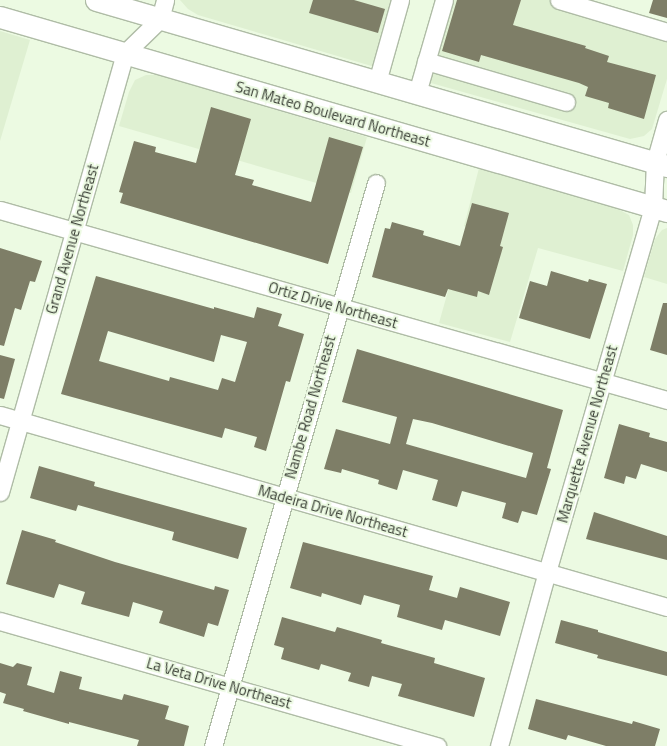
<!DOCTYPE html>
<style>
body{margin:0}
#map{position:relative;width:667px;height:746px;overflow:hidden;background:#ecfae2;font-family:"Titillium Web",sans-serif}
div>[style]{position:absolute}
.built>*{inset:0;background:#dff0d2}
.building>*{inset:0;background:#7e7e67}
.roads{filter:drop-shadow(1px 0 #afbca6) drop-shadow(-1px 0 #afbca6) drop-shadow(0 1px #afbca6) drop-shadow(0 -1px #afbca6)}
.minor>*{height:17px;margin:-8.5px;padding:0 8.5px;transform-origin:8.5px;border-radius:8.5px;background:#fff}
.major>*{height:21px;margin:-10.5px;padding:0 10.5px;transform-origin:10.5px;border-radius:10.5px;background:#fff}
span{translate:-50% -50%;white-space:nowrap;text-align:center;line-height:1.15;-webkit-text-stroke:4px #ecfae2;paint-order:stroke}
.street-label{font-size:15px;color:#373c33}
</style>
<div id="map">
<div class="built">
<i style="clip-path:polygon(180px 0,394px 0,375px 67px,198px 15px,188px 9px)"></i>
<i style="clip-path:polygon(448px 0,570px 0,667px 29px,667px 79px,652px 129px,644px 136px,630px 139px,424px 81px)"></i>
<i style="clip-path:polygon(0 31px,30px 40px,0 141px)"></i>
<i style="clip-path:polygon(146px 75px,158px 75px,367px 137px,351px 193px,119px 126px,129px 92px,135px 80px)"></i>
<i style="clip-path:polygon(479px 168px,612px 206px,629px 215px,633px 225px,633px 235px,623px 271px,538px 248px,510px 342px,439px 323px,466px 227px,464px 226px)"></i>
<i style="clip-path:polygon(667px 228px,667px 284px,644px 277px,655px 239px,662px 230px)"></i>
</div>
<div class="building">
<i style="clip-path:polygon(313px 0,354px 0,385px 9px,378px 33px,309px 13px)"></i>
<i style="clip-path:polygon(457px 0,521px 0,513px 25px,586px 46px,585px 48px,609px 56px,607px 62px,656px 75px,644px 119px,608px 108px,609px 103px,585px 96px,588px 87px,579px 83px,481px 55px,479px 62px,442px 51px)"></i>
<i style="clip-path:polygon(653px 0,667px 0,667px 18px,649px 13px)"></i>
<i style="clip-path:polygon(211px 107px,251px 119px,235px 175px,254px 180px,252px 185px,311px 202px,329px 137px,363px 147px,328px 264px,120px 203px,123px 193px,119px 192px,134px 141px,156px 147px,155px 152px,196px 163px)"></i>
<i style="clip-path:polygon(472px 203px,509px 213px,500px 246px,503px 247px,489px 295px,478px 291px,477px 297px,448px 289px,445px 297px,372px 277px,385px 228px,390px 229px,392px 222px,424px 231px,423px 235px,460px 246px)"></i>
<i style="clip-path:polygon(0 248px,42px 261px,35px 282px,30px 281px,21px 310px,15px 308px,4px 346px,0 345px)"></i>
<i style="clip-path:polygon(551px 271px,588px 282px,589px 279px,607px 284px,590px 339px,519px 318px,530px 281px,547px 286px)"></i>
<i style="clip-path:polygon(evenodd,96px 276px,214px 309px,214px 307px,254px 318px,257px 307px,282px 314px,278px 326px,304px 334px,290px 382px,286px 381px,266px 451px,254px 447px,257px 437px,225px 428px,222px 438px,61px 394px,96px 276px,108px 331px,214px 362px,221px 335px,247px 342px,235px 382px,222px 378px,218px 390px,170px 377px,169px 381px,99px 361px,108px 331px)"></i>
<i style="clip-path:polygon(663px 303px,667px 303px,667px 355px,650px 350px)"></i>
<i style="clip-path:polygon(evenodd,357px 349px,563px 410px,547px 468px,551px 469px,537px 515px,522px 511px,518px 523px,502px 518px,506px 503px,462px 491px,457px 507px,432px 500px,438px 480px,403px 470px,397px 490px,378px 484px,379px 480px,342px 469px,341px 473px,324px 469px,336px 429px,390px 444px,397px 417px,342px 402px,357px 349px,413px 419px,432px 423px,533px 453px,526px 478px,406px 444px,413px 419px)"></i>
<i style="clip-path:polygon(0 355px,15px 359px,4px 399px,0 398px)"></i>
<i style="clip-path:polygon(619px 424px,650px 433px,649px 437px,667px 442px,667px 472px,641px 464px,636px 479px,626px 476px,624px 484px,604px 478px)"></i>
<i style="clip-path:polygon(39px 466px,95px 482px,94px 486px,247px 528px,238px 559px,172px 540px,174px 532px,78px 505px,76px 511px,30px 498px)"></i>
<i style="clip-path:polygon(594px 512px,667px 536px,667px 560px,586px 539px)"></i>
<i style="clip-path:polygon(22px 530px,56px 540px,55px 542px,115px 562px,214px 590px,215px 586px,229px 590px,218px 626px,208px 623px,204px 637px,159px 623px,163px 611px,133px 602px,129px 617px,81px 604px,85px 592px,59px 584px,54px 598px,6px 584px)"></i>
<i style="clip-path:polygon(303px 542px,433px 576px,429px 590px,457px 598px,460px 587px,510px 602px,500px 636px,445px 620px,442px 630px,397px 617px,400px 605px,364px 595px,361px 605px,322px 593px,321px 597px,290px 588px)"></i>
<i style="clip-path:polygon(282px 617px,335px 632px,337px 627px,382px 640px,381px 643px,435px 658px,434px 663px,485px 678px,474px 717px,398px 696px,402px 684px,372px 676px,369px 687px,348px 681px,351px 673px,321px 664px,319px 670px,281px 659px,284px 648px,274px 645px)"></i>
<i style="clip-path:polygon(561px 620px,598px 630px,598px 632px,667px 652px,667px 676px,597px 658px,598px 655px,555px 643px)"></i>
<i style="clip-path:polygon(0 663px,13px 667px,17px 663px,32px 667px,27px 685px,54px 693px,60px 671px,82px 677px,79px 689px,122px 700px,124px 694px,169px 706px,165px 719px,189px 726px,184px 746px,137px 746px,139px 740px,69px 722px,69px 724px,23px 711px,24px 709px,3px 703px,6px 694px,0 692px)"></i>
<i style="clip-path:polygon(536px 699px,632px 724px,633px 721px,660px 729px,655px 746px,606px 746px,568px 735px,566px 740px,528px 729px)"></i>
</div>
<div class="roads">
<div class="minor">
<i style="left:559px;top:0;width:113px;rotate:16.5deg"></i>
<i style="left:426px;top:61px;width:146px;rotate:16.3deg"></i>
<i style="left:377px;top:82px;width:85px;rotate:-74.3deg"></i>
<i style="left:417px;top:93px;width:97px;rotate:-73.8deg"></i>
<i style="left:0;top:210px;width:694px;rotate:15.9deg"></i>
<i style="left:0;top:415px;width:694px;rotate:16.06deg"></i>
<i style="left:0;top:492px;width:456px;rotate:-74.1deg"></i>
<i style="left:125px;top:53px;width:49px;rotate:-44.2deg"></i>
<i style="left:160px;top:19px;width:20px;rotate:-75deg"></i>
<i style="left:0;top:621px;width:455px;rotate:16deg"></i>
<i style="left:213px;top:746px;width:586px;rotate:-73.85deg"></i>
<i style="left:499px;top:746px;width:180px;rotate:-74.6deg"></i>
<i style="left:547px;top:572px;width:380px;rotate:-73.8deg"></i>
<i style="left:653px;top:207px;width:45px;rotate:-87.5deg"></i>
<i style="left:655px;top:162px;width:44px;rotate:-74.1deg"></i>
</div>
<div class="major">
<i style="left:96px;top:0;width:595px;rotate:16.21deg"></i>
<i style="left:0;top:17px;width:695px;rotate:16.22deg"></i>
</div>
</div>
<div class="street-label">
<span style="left:333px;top:114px;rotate:16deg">San Mateo Boulevard Northeast</span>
<span style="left:72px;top:239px;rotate:-74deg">Grand Avenue Northeast</span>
<span style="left:333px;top:305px;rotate:16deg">Ortiz Drive Northeast</span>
<span style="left:310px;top:407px;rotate:-74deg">Nambe Road Northeast</span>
<span style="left:587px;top:434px;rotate:-74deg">Marquette Avenue Northeast</span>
<span style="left:333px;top:511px;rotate:16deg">Madeira Drive Northeast</span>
<span style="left:219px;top:683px;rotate:16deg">La Veta Drive Northeast</span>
</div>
</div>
